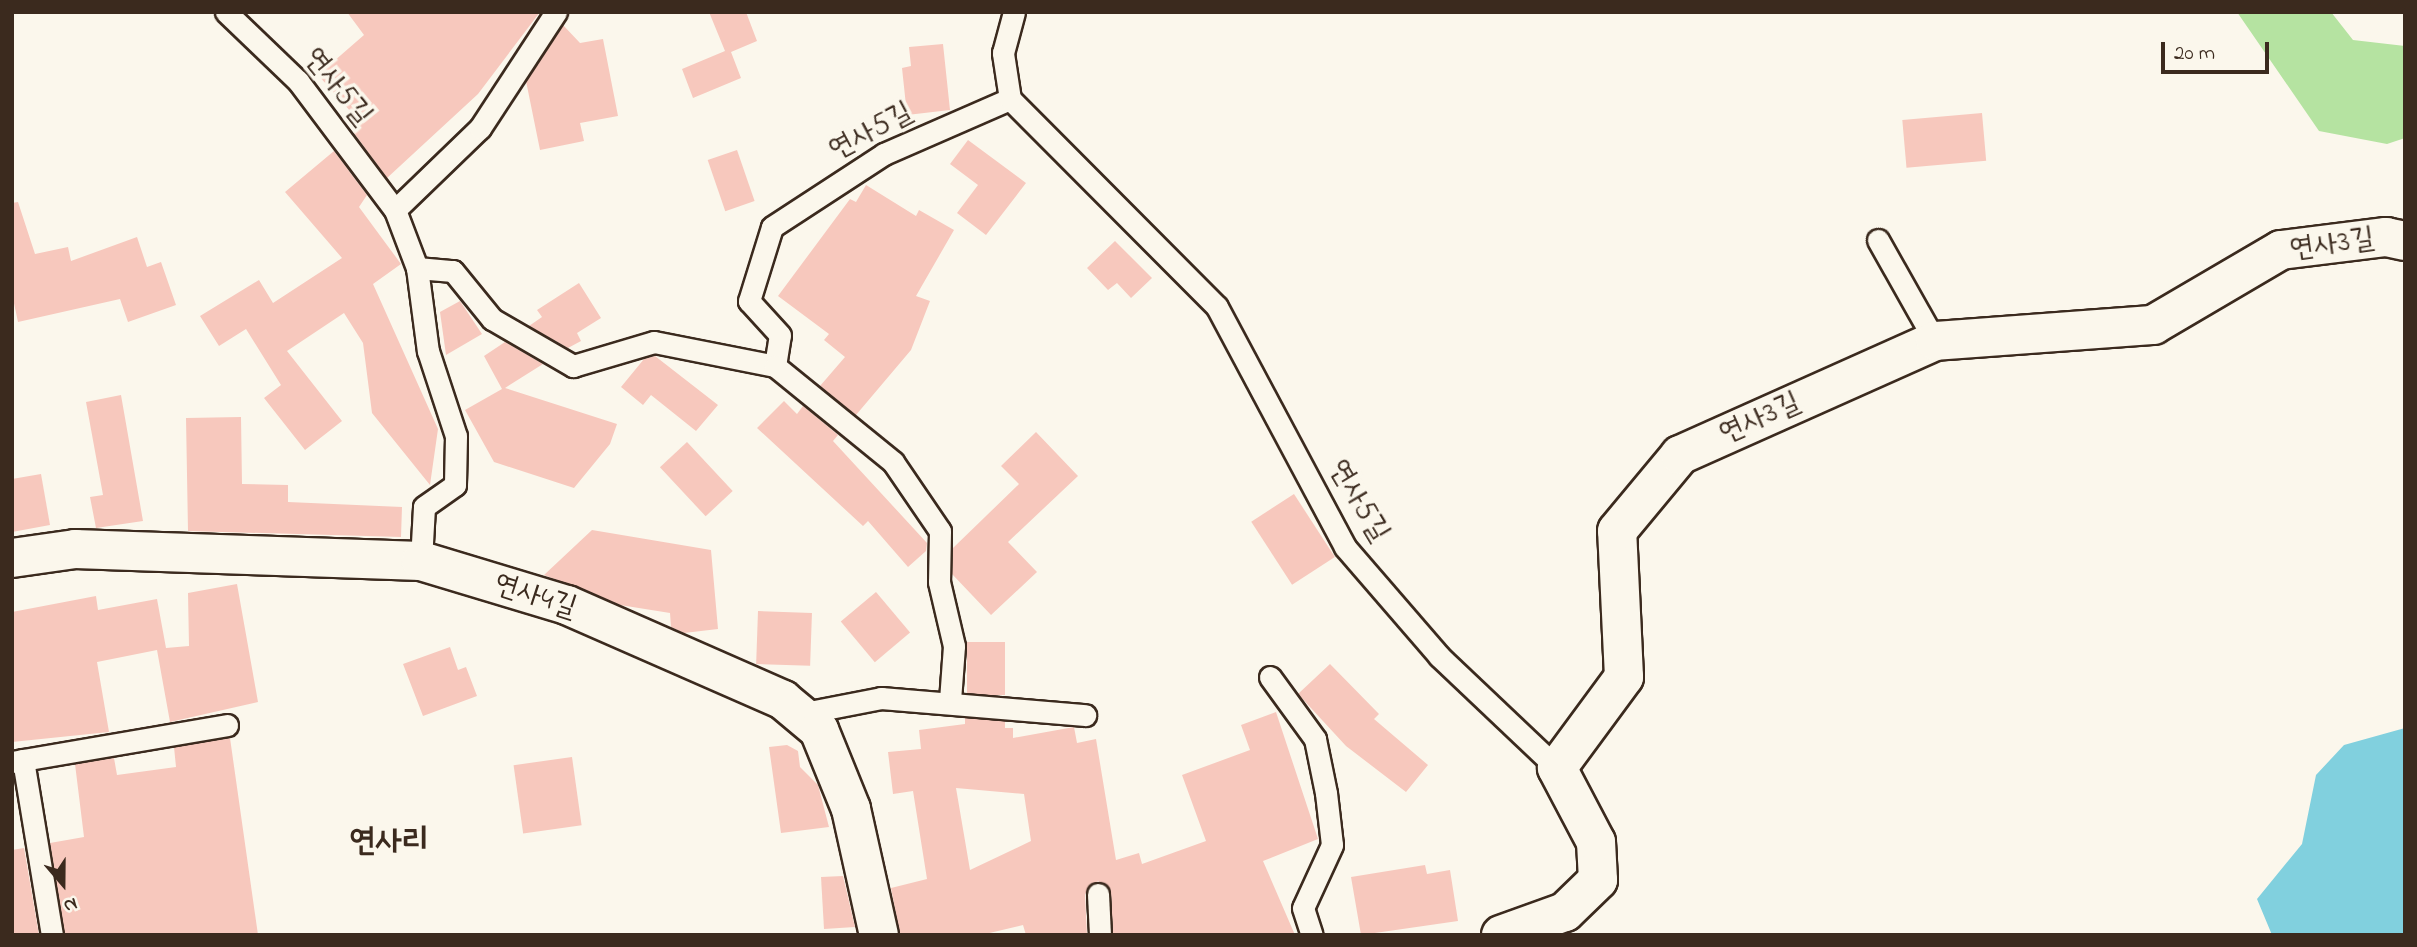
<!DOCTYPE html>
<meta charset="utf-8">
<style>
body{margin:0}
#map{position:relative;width:2417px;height:947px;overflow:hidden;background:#fbf7ec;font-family:"Indie Flower","Poor Story",sans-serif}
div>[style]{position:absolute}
.green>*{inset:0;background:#b5e3a1}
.water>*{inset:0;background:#81d0de}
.building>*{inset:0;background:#f7c8bd;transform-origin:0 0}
.roads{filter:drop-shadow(2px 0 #3b2a1e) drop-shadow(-2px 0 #3b2a1e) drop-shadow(0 2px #3b2a1e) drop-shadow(0 -2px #3b2a1e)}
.service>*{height:21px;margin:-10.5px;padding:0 10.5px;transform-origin:10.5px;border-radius:10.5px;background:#fbf7ec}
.minor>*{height:38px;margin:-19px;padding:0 19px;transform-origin:19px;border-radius:19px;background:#fbf7ec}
span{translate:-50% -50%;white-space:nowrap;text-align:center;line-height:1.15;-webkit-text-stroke:7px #fbf7ec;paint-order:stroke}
.street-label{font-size:30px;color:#3b2a1e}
.quarter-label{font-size:33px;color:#3b2a1e;font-weight:700}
.frame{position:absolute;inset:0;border:14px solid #3b2a1e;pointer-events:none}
.north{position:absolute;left:28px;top:849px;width:70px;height:70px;-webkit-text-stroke:5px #fbf7ec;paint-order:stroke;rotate:160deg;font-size:19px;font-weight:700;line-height:28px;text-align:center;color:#3b2a1e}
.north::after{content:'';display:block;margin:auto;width:24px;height:32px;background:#3b2a1e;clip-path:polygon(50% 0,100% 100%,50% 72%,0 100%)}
.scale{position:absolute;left:2161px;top:42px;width:108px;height:32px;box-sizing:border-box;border:4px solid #3b2a1e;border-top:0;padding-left:9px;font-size:21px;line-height:24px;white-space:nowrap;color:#3b2a1e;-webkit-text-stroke:5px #fbf7ec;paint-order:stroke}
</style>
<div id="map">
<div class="green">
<i style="clip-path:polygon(2237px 12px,2331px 12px,2353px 40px,2405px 46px,2405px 138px,2387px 144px,2319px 131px)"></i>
</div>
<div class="water">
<i style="clip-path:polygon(2405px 728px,2405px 935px,2272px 935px,2257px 899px,2302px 844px,2316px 775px,2344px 745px)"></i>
</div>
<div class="building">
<i style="clip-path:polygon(347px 12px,540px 12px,478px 94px,387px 178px,354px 133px,360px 122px,318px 75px,364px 35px)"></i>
<i style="clip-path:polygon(709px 12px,746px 12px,757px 41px,731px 52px,741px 78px,693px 98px,682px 69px,725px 51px)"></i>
<i style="clip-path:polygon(563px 25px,580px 43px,603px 39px,618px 116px,580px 123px,584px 141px,540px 150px,526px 81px)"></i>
<i style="clip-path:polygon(943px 44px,950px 110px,907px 115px,902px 68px,911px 66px,909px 47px)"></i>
<i style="left:1982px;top:113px;width:48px;height:80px;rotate:85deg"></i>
<i style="clip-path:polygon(968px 140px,1026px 183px,986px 235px,957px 213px,978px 185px,950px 164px)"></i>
<i style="left:737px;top:150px;width:54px;height:31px;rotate:71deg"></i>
<i style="clip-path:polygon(334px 151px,367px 195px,359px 207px,401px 264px,373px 284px,438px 429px,430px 485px,372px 413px,363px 343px,344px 313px,287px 351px,342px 421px,305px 450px,264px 398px,281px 385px,246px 329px,219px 346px,200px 316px,259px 280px,273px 303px,342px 258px,285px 192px)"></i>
<i style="clip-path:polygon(866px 185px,916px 216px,919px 210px,954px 230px,916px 296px,930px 301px,911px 350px,856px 415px,820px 386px,845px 357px,824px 340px,829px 334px,778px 296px,850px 199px,856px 202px)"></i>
<i style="clip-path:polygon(18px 202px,35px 254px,68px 247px,71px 261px,137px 237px,147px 267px,161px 262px,176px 305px,128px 322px,120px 299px,18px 322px,12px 294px,12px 203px)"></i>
<i style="clip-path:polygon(1115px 241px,1152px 278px,1131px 298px,1117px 283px,1108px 290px,1087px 268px)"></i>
<i style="clip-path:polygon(579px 283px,601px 318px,577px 333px,581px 341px,568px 348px,529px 326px,542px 317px,537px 310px)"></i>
<i style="clip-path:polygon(460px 301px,482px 334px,446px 355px,440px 312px)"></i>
<i style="clip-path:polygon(505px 342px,543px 364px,505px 388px,617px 424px,610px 444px,574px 488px,494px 462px,465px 410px,502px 389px,484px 356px)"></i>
<i style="clip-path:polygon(655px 356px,718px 405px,696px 431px,651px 395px,643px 405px,621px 387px,644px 359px)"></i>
<i style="clip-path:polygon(121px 395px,143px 521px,96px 528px,90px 497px,103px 495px,86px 402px)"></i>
<i style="clip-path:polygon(784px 401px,797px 414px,803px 406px,838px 435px,833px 441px,927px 543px,926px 551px,908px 567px,868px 521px,863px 526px,757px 428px)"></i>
<i style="clip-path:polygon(241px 417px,242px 484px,288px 485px,288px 502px,402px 507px,401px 537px,188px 531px,186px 418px)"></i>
<i style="clip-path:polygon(1036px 432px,1078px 476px,1008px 542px,1037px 572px,991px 615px,952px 574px,953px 548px,1019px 484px,1001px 466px)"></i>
<i style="left:687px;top:442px;width:67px;height:37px;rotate:47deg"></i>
<i style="clip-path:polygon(41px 474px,50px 525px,12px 532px,12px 479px)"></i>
<i style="left:1294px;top:494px;width:75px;height:51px;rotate:57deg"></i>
<i style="clip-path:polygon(592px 530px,711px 550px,718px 629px,684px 633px,671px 627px,670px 613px,620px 605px,544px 575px)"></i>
<i style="clip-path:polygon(237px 584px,258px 702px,170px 722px,157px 650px,97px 662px,109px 732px,12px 742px,12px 612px,96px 596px,98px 610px,157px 599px,166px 648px,189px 646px,188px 593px)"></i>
<i style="left:876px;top:592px;width:53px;height:46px;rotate:50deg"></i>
<i style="left:758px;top:611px;width:54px;height:53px;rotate:2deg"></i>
<i style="left:1005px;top:642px;width:53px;height:38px;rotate:90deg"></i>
<i style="clip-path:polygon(450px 647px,458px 670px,466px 667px,477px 696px,423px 716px,403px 664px)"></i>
<i style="clip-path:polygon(1330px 664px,1379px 714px,1374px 719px,1428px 765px,1406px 792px,1346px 746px,1298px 694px)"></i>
<i style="clip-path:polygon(evenodd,1276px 712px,1318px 839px,1263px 861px,1295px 935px,1113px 935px,1111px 893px,1098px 881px,1085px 894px,1087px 935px,1026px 935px,1023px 925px,981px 935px,900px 935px,891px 888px,927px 879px,913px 791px,893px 794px,888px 752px,921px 749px,919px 730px,965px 724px,965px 718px,1005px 721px,1005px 728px,1013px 728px,1013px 738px,1074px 727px,1077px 743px,1096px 739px,1116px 860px,1139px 853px,1142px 864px,1206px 841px,1182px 775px,1250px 750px,1241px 725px,1276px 712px,956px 788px,1024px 794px,1031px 841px,970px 870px,956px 788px)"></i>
<i style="clip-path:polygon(230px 738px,258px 935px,65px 935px,50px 843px,84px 837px,75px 764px,114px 758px,117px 775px,176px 767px,174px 747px)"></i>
<i style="clip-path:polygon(787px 745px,798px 751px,800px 767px,818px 785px,829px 827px,781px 833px,769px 747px)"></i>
<i style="left:572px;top:757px;width:69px;height:59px;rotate:82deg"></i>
<i style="clip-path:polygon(24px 848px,39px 935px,12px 935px,12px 850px)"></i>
<i style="clip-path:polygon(1425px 865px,1427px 874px,1450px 870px,1458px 921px,1361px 935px,1351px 877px)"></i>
<i style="clip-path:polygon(843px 876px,855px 927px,824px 929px,821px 877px)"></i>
</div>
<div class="roads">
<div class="service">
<i style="left:226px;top:12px;width:100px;rotate:43.8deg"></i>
<i style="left:298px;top:81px;width:161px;rotate:53.1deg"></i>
<i style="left:395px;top:210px;width:62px;rotate:69.2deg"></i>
<i style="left:417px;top:268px;width:36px;rotate:5deg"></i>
<i style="left:453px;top:271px;width:62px;rotate:50.9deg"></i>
<i style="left:492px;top:319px;width:94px;rotate:30.1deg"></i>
<i style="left:573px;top:366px;width:84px;rotate:-16.5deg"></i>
<i style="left:654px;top:342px;width:123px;rotate:11.2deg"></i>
<i style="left:775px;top:366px;width:31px;rotate:-81deg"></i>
<i style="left:780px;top:335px;width:46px;rotate:-132.4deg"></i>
<i style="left:749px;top:301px;width:77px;rotate:-72.7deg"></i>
<i style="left:772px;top:227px;width:134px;rotate:-33.1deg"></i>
<i style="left:884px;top:154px;width:137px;rotate:-23.6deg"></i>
<i style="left:1010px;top:99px;width:293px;rotate:45.1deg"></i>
<i style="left:1217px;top:307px;width:272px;rotate:61.9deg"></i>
<i style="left:1345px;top:547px;width:144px;rotate:49.2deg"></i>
<i style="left:1439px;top:656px;width:163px;rotate:43.5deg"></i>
<i style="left:1010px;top:99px;width:47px;rotate:-98.7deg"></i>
<i style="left:1003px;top:53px;width:42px;rotate:-75deg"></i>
<i style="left:395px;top:210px;width:118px;rotate:-44deg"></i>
<i style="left:480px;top:128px;width:139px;rotate:-56.8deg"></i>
<i style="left:1878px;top:240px;width:116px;rotate:60.6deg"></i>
<i style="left:417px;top:268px;width:84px;rotate:82.5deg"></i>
<i style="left:428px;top:351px;width:89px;rotate:71.8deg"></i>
<i style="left:456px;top:436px;width:49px;rotate:91.2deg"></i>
<i style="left:455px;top:485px;width:38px;rotate:145deg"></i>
<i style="left:424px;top:507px;width:54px;rotate:93.2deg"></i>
<i style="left:775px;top:366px;width:152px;rotate:39.1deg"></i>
<i style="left:893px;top:462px;width:83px;rotate:55.7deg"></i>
<i style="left:940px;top:531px;width:51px;rotate:91.1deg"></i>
<i style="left:939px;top:582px;width:66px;rotate:76.8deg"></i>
<i style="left:954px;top:646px;width:55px;rotate:94.2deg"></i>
<i style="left:1270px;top:677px;width:77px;rotate:54deg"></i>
<i style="left:1315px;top:739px;width:55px;rotate:78.5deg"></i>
<i style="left:1326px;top:793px;width:52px;rotate:83.4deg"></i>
<i style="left:1332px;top:845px;width:69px;rotate:114.7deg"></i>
<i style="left:1303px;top:908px;width:28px;rotate:72deg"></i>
<i style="left:799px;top:714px;width:84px;rotate:-11deg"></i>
<i style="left:881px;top:698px;width:205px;rotate:4.8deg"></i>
<i style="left:23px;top:760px;width:207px;rotate:-9.7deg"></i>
<i style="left:12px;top:762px;width:11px;rotate:-10deg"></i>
<i style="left:23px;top:760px;width:177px;rotate:80.6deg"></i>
<i style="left:1098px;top:894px;width:41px;rotate:87.2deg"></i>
</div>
<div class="minor">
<i style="left:12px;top:558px;width:64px;rotate:-8.1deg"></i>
<i style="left:75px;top:549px;width:346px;rotate:2deg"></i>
<i style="left:421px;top:561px;width:152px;rotate:16.8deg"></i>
<i style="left:567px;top:605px;width:236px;rotate:23.7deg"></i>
<i style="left:783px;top:700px;width:47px;rotate:39.8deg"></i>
<i style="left:819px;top:730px;width:85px;rotate:67.9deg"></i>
<i style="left:851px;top:809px;width:129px;rotate:77.5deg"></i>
<i style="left:1501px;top:935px;width:68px;rotate:-19.8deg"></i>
<i style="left:1565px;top:912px;width:46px;rotate:-44.1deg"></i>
<i style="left:1598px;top:880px;width:38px;rotate:-93deg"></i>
<i style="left:1596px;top:842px;width:84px;rotate:-117.8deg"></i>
<i style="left:1557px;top:768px;width:113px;rotate:-53.6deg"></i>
<i style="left:1624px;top:677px;width:146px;rotate:-92.7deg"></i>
<i style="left:1617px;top:531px;width:99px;rotate:-50.3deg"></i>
<i style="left:1680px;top:455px;width:279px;rotate:-24.1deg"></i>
<i style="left:1935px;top:341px;width:219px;rotate:-4.2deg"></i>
<i style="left:2153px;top:325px;width:148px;rotate:-30.4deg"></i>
<i style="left:2281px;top:250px;width:106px;rotate:-7.1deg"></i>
<i style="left:2386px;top:237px;width:19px;rotate:12deg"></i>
</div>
</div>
<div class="street-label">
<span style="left:337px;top:87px;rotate:51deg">연사5길</span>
<span style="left:871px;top:132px;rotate:-28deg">연사5길</span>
<span style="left:2332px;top:245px;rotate:-8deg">연사3길</span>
<span style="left:1760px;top:419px;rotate:-24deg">연사3길</span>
<span style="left:1358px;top:501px;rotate:59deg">연사5길</span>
<span style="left:535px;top:597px;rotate:18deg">연사4길</span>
</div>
<div class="quarter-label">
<span style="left:389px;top:843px">연사리</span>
</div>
<div class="frame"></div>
<div class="north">N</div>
<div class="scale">20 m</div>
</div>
